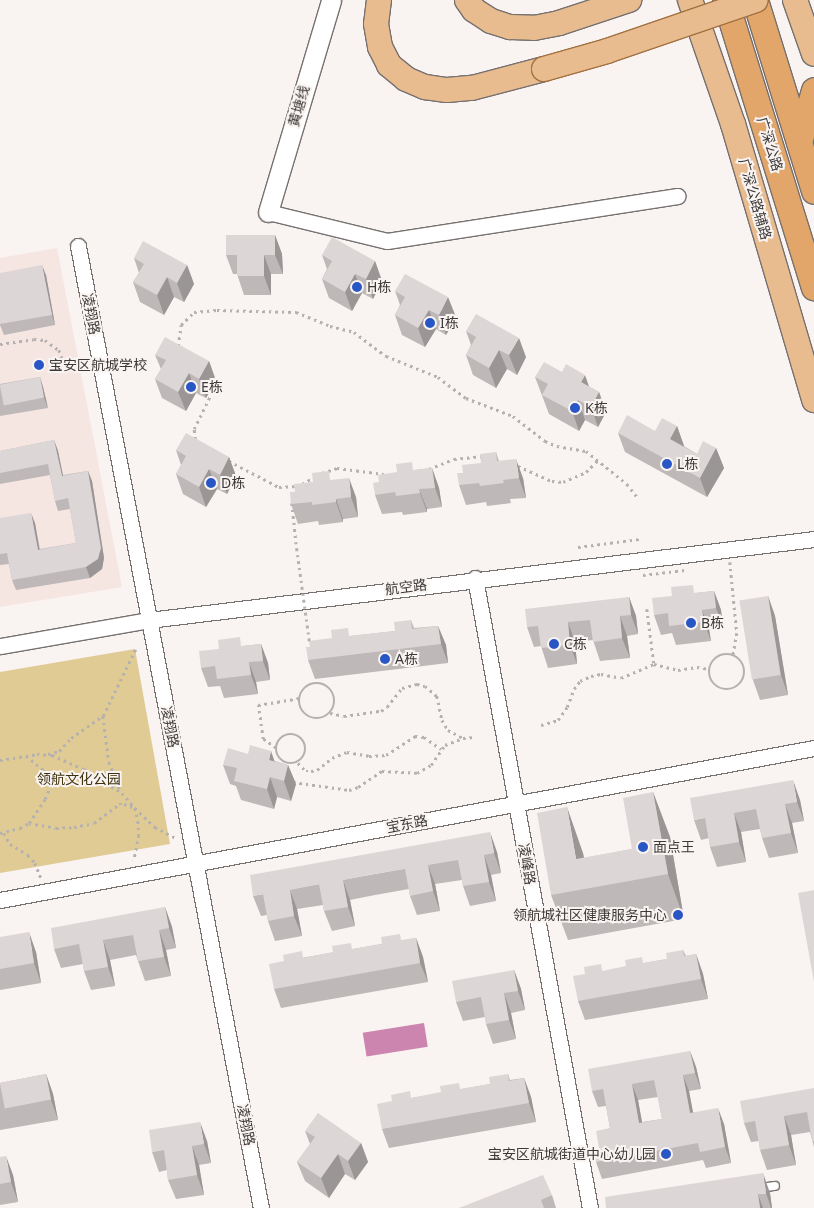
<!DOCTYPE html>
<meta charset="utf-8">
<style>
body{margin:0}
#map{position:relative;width:814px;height:1208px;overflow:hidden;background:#f9f3f1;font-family:"Noto Sans","Noto Sans SC",sans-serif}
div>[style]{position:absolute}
.built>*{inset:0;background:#f5e6e2}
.green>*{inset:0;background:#e1cb94}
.water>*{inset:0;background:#cb85af;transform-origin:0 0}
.path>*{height:2.5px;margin-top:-1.25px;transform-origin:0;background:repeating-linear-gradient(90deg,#b5b1af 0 2.5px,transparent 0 6.5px)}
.path>.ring{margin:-1.25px;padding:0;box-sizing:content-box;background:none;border:2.5px solid #b5b1af;border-radius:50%}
.roads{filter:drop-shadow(1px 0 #76706f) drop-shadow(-1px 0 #76706f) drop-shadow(0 1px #76706f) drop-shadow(0 -1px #76706f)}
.service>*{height:8px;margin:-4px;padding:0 4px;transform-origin:4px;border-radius:4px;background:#fff}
.minor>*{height:15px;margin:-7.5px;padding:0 7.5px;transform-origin:7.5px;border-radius:7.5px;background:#fff}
.tertiary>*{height:19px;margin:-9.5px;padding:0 9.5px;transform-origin:9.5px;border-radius:9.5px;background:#fff}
.primary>*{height:24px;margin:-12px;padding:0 12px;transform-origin:12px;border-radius:12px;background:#e9bc8f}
.trunk>*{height:25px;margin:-12.5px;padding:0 12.5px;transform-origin:12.5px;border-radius:12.5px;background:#e2a66a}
.path-bridge>*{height:2.5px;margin-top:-1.25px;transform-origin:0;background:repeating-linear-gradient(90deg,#b5b1af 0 2.5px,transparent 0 6.5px)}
.bridges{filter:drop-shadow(1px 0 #a37140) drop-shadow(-1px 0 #a37140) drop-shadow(0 1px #a37140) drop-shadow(0 -1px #a37140)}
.primary-bridge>*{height:24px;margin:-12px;padding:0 12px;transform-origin:12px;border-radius:12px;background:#e9bc8f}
.wall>*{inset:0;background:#beb8b9}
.shaded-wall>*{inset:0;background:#9b9696}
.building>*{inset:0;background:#ddd6d7;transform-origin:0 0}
.dots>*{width:14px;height:14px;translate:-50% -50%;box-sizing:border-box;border:2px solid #f9f3f1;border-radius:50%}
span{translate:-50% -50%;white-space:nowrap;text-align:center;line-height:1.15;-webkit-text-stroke:4px #f9f3f1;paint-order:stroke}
.street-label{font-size:14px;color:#3c3a39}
.poi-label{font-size:14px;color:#3c3a39}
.left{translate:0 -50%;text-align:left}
.right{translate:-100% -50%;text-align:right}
.park-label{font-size:14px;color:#3d310e}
</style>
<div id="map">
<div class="built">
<i style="clip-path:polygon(57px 248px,122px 587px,0 607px,0 258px)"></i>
</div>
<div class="green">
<i style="clip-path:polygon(135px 649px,170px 844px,0 873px,0 672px)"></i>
</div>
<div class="water">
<i style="left:424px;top:1023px;width:24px;height:62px;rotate:81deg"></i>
</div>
<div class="path">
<i style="left:0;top:344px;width:34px;rotate:-8deg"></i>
<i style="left:34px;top:339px;width:11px;rotate:5deg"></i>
<i style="left:45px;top:340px;width:17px;rotate:36deg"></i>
<i style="left:59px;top:350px;width:23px;rotate:70deg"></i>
<i style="left:178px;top:346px;width:21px;rotate:-82deg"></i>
<i style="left:181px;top:325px;width:18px;rotate:-45deg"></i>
<i style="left:194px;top:312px;width:23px;rotate:-5deg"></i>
<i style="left:217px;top:310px;width:79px;rotate:1.5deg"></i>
<i style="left:296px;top:312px;width:37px;rotate:22deg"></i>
<i style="left:330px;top:326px;width:25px;rotate:14deg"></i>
<i style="left:354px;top:332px;width:40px;rotate:37deg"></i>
<i style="left:386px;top:356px;width:56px;rotate:22deg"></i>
<i style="left:438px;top:377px;width:35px;rotate:37deg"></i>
<i style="left:466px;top:398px;width:50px;rotate:21deg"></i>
<i style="left:513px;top:416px;width:41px;rotate:38deg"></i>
<i style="left:545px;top:441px;width:13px;rotate:23deg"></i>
<i style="left:557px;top:446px;width:29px;rotate:10deg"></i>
<i style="left:586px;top:451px;width:53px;rotate:38.8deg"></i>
<i style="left:627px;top:484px;width:16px;rotate:52deg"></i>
<i style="left:195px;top:439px;width:10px;rotate:-96deg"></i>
<i style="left:194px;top:429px;width:52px;rotate:-63.9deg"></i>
<i style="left:217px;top:382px;width:9px;rotate:-126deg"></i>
<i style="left:229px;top:461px;width:56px;rotate:27.5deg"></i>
<i style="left:279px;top:487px;width:18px;rotate:-3deg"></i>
<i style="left:518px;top:466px;width:37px;rotate:24deg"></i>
<i style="left:552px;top:481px;width:11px;rotate:5deg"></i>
<i style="left:563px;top:482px;width:25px;rotate:-23deg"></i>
<i style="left:586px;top:472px;width:16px;rotate:-45deg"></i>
<i style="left:429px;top:469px;width:27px;rotate:-22deg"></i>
<i style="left:454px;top:459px;width:27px;rotate:-6deg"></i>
<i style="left:322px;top:473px;width:16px;rotate:-18deg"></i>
<i style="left:337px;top:468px;width:47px;rotate:7.3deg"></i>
<i style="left:302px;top:484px;width:14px;rotate:-30deg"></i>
<i style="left:292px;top:503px;width:39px;rotate:84deg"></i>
<i style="left:578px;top:547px;width:63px;rotate:-7.4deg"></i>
<i style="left:730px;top:562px;width:71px;rotate:84.4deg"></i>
<i style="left:737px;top:633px;width:22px;rotate:100deg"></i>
<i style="left:643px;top:575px;width:42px;rotate:-6.8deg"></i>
<i style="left:647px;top:609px;width:55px;rotate:82.7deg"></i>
<i class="ring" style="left:709px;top:654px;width:33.5px;height:33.5px"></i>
<i class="ring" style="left:299px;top:683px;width:33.5px;height:33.5px"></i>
<i style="left:330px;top:713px;width:14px;rotate:12deg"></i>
<i style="left:344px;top:716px;width:37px;rotate:-8deg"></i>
<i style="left:381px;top:711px;width:7px;rotate:-34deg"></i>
<i style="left:387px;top:707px;width:24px;rotate:-52deg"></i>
<i style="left:402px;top:688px;width:16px;rotate:-15deg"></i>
<i style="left:417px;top:684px;width:8px;rotate:14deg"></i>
<i style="left:425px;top:686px;width:16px;rotate:40deg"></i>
<i style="left:437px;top:696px;width:25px;rotate:78deg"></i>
<i style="left:442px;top:720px;width:12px;rotate:59deg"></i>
<i style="left:448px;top:730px;width:17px;rotate:28deg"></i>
<i style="left:463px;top:738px;width:12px;rotate:-5deg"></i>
<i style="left:103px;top:716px;width:46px;rotate:82.6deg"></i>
<i style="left:109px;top:762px;width:31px;rotate:68deg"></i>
<i style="left:541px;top:725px;width:18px;rotate:-16deg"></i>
<i style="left:558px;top:720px;width:16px;rotate:-55deg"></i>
<i style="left:567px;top:707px;width:19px;rotate:-69deg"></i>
<i style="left:574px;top:689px;width:10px;rotate:-53deg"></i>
<i style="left:580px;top:681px;width:12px;rotate:-24deg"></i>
<i style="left:591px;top:676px;width:10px;rotate:-11deg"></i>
<i style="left:601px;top:674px;width:20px;rotate:11deg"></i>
<i style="left:621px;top:678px;width:36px;rotate:-23deg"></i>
<i style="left:654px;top:664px;width:25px;rotate:14deg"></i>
<i style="left:678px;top:670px;width:19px;rotate:-9deg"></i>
<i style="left:697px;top:667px;width:12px;rotate:9deg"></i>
<i class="ring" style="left:276px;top:734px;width:27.5px;height:27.5px"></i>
<i style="left:276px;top:748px;width:16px;rotate:-145deg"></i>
<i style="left:263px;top:739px;width:34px;rotate:-98deg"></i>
<i style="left:258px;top:705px;width:43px;rotate:-9.5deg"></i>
<i style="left:48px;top:754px;width:11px;rotate:-15deg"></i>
<i style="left:59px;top:751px;width:18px;rotate:-47deg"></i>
<i style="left:71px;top:738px;width:39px;rotate:-35deg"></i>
<i style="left:103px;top:716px;width:76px;rotate:-64.1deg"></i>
<i style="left:0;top:760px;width:37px;rotate:-9deg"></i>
<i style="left:37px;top:754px;width:15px;rotate:4deg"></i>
<i style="left:52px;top:755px;width:35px;rotate:24deg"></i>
<i style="left:84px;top:769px;width:45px;rotate:32.3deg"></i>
<i style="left:122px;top:793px;width:20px;rotate:49deg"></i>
<i style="left:135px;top:808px;width:13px;rotate:77deg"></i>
<i style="left:138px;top:821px;width:14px;rotate:86deg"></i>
<i style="left:139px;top:835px;width:26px;rotate:101deg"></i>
<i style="left:298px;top:763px;width:11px;rotate:45deg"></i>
<i style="left:306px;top:771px;width:5px"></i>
<i style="left:311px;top:771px;width:6px;rotate:-9deg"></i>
<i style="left:317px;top:770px;width:19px;rotate:-39deg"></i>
<i style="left:332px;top:758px;width:16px;rotate:-22deg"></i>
<i style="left:347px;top:752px;width:22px;rotate:10deg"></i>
<i style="left:369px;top:756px;width:17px;rotate:-3deg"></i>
<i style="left:386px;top:755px;width:35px;rotate:-33deg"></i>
<i style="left:415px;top:736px;width:9px;rotate:6deg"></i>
<i style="left:424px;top:737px;width:21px;rotate:35deg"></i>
<i style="left:293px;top:782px;width:57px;rotate:8.1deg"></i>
<i style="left:349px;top:790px;width:9px;rotate:-18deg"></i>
<i style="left:358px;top:787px;width:29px;rotate:-34deg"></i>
<i style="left:382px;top:771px;width:35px;rotate:3deg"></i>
<i style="left:417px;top:773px;width:16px;rotate:-30deg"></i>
<i style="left:431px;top:765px;width:24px;rotate:-55deg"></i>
<i style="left:445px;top:745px;width:19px;rotate:-21deg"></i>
<i style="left:29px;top:823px;width:27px;rotate:10deg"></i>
<i style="left:56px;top:828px;width:18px;rotate:-3deg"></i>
<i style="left:74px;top:827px;width:20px;rotate:-11deg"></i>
<i style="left:94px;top:823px;width:31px;rotate:-37deg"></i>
<i style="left:119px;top:804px;width:5px"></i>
<i style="left:124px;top:804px;width:12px;rotate:20deg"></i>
<i style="left:135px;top:808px;width:28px;rotate:44deg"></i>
<i style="left:155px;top:827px;width:24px;rotate:28deg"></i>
<i style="left:0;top:833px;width:21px;rotate:-14deg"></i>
<i style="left:20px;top:828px;width:10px;rotate:-29deg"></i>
<i style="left:29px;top:823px;width:29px;rotate:-56deg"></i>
<i style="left:45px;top:799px;width:14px;rotate:-69deg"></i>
<i style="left:50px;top:786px;width:8px;rotate:-104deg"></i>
<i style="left:48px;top:778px;width:9px;rotate:-122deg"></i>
<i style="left:43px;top:770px;width:22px;rotate:-141deg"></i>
<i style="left:4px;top:833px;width:13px;rotate:61deg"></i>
<i style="left:10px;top:844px;width:21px;rotate:31deg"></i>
<i style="left:28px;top:855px;width:11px;rotate:49deg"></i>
<i style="left:35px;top:863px;width:16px;rotate:68deg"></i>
</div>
<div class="roads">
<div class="service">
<i style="left:760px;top:1188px;width:15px;rotate:-8deg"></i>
</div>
<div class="minor">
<i style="left:268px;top:212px;width:122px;rotate:13.7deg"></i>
<i style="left:387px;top:241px;width:294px;rotate:-8.8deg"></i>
<i style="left:78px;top:246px;width:979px;rotate:79.23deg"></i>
<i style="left:475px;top:578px;width:640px;rotate:79.66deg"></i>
<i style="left:0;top:646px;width:151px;rotate:-9.9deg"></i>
<i style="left:149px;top:620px;width:670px;rotate:-6.94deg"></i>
<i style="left:0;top:900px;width:828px;rotate:-10.58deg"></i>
</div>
<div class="tertiary">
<i style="left:268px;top:212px;width:221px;rotate:-73.4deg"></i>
</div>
<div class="primary">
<i style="left:379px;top:0;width:24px;rotate:97deg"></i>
<i style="left:376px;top:24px;width:23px;rotate:80deg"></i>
<i style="left:380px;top:47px;width:20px;rotate:63deg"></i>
<i style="left:389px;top:65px;width:22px;rotate:39deg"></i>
<i style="left:406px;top:79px;width:21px;rotate:23deg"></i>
<i style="left:425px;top:87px;width:22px;rotate:8deg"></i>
<i style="left:447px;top:90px;width:25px;rotate:-5deg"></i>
<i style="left:472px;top:88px;width:74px;rotate:-14.8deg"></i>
<i style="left:467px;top:0;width:12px;rotate:55deg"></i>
<i style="left:474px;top:10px;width:20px;rotate:33deg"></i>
<i style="left:491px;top:21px;width:20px;rotate:18deg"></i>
<i style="left:510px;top:27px;width:24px;rotate:2deg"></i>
<i style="left:534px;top:28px;width:25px;rotate:-11deg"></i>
<i style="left:559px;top:23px;width:74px;rotate:-18.2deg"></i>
<i style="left:690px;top:0;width:131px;rotate:70.9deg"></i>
<i style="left:733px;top:124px;width:288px;rotate:73.6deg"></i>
<i style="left:795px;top:0;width:57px;rotate:70.6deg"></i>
</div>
<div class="trunk">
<i style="left:725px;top:0;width:301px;rotate:72.8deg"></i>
<i style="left:755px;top:0;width:200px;rotate:72.8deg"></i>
<i style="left:799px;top:142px;width:54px;rotate:-73.9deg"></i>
</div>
</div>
<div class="path-bridge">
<i style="left:296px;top:542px;width:103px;rotate:82.2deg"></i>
</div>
<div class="bridges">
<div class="primary-bridge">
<i style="left:544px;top:69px;width:66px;rotate:-15.9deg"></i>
<i style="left:607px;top:51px;width:157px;rotate:-18.9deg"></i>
</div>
</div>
<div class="wall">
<i style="clip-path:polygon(275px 235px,282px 254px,283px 274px,271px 274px,271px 295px,244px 295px,237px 274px,233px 274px,226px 255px)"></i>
<i style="clip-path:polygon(322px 255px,375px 261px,382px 281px,373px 299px,362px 293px,352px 311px,329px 298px,322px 279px,327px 269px)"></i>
<i style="clip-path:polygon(134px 258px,187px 265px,194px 284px,184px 302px,174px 297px,164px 315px,140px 302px,133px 282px,139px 273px)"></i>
<i style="clip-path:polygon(0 273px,46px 275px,55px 325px,4px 335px,0 325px)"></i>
<i style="clip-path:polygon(395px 291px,456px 317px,446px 335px,436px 329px,425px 347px,402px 335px,395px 315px,400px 305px)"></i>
<i style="clip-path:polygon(466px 331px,526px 357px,517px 375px,507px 369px,496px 388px,473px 375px,466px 355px,471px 345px)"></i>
<i style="clip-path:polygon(155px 355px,209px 361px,216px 381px,206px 398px,196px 393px,186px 411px,162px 398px,155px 379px,161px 369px)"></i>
<i style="clip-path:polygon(40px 377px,43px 387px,48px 408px,0 416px,0 384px)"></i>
<i style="clip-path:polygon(535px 377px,590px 387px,599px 392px,606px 412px,598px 427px,585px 420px,579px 431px,549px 414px)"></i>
<i style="clip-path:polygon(677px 426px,684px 446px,697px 454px,716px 448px,724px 468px,707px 497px,625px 452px,618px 433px,655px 431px)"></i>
<i style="clip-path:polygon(54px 440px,58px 451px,63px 475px,88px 471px,92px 481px,104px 558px,102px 569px,90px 578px,16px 590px,12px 580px,9px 564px,0 565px,0 518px,35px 523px,40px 549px,76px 543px,70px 509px,58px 511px,55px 501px,50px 475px,0 484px,0 451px)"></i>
<i style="clip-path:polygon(176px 450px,229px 457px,236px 476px,227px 494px,217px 489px,206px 507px,183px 494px,176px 474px,181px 465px)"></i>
<i style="clip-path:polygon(496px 452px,499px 461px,523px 478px,526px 498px,510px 499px,511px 503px,487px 506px,486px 502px,466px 505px,459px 485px,463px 473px,481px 463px)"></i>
<i style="clip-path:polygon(432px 468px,439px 488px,442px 507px,427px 509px,427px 512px,403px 515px,402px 512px,382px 514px,375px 495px,379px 482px,415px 470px)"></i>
<i style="clip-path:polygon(332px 480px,356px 497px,358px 517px,343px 519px,343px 522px,319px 525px,318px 521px,298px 524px,291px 504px,295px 492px)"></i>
<i style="clip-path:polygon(714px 591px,721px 610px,723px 627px,709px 629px,711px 641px,676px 645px,672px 633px,661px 635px,654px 615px,696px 593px)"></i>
<i style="clip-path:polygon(768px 596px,775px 616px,788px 695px,760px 700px,753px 680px)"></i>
<i style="clip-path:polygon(629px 597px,636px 616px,638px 634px,627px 636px,630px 658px,600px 661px,593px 640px,575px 642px,577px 664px,548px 668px,541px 646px,534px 647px,527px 627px)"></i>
<i style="clip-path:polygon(411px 620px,414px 628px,438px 626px,446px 645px,448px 663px,315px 679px,308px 660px,310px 647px,351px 636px,395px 631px)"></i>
<i style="clip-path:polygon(261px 644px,268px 663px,270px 680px,256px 682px,258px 694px,224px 698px,220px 686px,208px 687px,201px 668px,243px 646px)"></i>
<i style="clip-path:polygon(275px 761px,288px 765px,296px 784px,291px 801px,277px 797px,274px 809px,241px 800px,236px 786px,230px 784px,223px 765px)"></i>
<i style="clip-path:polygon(653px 792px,670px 837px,684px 919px,568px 940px,551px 895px,583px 853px,584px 858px,632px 849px)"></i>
<i style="clip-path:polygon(800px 800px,804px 821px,792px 823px,798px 853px,769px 858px,762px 838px,760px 829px,741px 832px,746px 862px,717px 867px,710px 847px,709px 838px,701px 840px,694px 820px)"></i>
<i style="clip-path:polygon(497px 852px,501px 873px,491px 875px,496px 901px,470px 906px,463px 886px,462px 880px,435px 884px,440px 911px,417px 915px,410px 896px,409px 889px,375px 895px,350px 900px,355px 926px,332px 931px,324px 911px,323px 905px,297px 909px,302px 936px,275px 941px,268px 921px,267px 915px,261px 916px,253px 896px)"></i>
<i style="clip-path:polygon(165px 907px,172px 927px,176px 948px,166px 950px,171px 976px,145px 981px,138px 961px,136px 955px,110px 960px,115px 986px,91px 990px,84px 971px,83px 964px,61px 968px,54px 949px)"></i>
<i style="clip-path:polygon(0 937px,36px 952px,41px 983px,0 990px)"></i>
<i style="clip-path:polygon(416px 938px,423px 957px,428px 982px,281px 1008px,274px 989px,284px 961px)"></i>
<i style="clip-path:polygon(683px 950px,686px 956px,696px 954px,703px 974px,708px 999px,585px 1020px,578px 1001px,644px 963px,667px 959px)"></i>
<i style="clip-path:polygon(514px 970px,521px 989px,525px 1010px,511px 1013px,516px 1039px,493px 1044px,486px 1024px,485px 1017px,463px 1021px,456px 1002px)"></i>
<i style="clip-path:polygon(evenodd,690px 1051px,696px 1067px,701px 1089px,689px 1091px,693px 1112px,724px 1124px,731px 1163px,706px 1168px,703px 1160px,602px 1179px,596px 1162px,599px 1148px,610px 1128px,606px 1106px,598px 1107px,592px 1091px,690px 1051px,658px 1097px,662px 1119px,642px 1122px,638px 1100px,658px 1097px)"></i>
<i style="clip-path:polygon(46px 1074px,53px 1094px,58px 1120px,0 1130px,0 1083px)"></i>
<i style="clip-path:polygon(508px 1074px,510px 1080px,524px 1078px,531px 1097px,536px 1122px,389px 1148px,382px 1129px,412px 1098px,490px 1084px)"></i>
<i style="clip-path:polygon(814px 1088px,814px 1147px,810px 1132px,791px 1135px,796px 1165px,767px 1170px,760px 1150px,759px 1141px,751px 1142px,744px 1123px)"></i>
<i style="clip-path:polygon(305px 1131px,361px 1143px,368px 1162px,355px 1180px,345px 1174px,329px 1198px,305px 1181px,297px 1162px,310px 1144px)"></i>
<i style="clip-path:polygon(207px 1141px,211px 1163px,199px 1165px,204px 1195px,176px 1199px,168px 1180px,167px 1170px,159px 1172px,152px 1152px)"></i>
<i style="clip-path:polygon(0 1157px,13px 1175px,18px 1202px,0 1205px)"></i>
<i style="clip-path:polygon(770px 1193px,772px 1208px,606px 1208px)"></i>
<i style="clip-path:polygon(552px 1195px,556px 1208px,459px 1208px)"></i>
</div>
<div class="shaded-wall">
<i style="clip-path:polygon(275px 235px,282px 254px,283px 274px,275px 255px)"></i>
<i style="clip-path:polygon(264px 255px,271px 274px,271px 295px,264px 276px)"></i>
<i style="clip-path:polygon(375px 261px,382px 281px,373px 299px,366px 279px)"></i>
<i style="clip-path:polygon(42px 265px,46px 275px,55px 325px,52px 315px)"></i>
<i style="clip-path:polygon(187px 265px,194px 284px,184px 302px,177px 283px)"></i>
<i style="clip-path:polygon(355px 274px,362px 293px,352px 311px,345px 292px)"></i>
<i style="clip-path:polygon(167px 277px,174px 297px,164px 315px,157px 295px)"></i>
<i style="clip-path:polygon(448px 297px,456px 317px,446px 335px,439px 315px)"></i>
<i style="clip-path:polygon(429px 310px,436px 329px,425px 347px,418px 328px)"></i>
<i style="clip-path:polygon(519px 338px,526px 357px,517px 375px,509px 355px)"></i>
<i style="clip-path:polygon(499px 350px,507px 369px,496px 388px,489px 368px)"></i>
<i style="clip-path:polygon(209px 361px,216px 381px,206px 398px,199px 379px)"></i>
<i style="clip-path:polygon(189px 373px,196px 393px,186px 411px,178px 392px)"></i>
<i style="clip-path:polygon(585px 375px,592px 395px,581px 382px)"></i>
<i style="clip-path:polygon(40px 377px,43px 387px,48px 408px,44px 398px)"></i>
<i style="clip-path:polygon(599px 392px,606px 412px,598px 427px,591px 407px)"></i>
<i style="clip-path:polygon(578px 400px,585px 420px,579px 431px,572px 411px)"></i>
<i style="clip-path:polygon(677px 426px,684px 446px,677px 458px,670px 439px)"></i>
<i style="clip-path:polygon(54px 440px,58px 451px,65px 486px,62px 476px)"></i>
<i style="clip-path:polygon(716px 448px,724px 468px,707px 497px,700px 478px)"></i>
<i style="clip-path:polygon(229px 457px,236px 476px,227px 494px,220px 475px)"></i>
<i style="clip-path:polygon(516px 459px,523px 478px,526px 498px,519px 478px)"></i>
<i style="clip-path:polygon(432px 468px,439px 488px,442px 507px,435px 488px)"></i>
<i style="clip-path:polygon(209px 469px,217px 489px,206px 507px,199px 487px)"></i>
<i style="clip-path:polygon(88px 471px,92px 481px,104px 558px,102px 569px,90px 578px,86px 567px)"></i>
<i style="clip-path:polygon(349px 478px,356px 497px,358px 517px,351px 497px)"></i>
<i style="clip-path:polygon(419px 489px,427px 509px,427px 512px,420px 493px)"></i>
<i style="clip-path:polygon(336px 499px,343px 519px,343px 522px,336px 502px)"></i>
<i style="clip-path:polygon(31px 513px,35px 523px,41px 560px,38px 550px)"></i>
<i style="clip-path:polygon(714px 591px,721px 610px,723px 627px,716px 608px)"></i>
<i style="clip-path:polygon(768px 596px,775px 616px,788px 695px,781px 675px)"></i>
<i style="clip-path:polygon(629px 597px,636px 616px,638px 634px,631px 615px)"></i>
<i style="clip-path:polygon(702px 610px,709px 629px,711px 641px,704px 622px)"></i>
<i style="clip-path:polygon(620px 616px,627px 636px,630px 658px,622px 638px)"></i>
<i style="clip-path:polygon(568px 622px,575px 642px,577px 664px,570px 645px)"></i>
<i style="clip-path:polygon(438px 626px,446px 645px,448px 663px,441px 644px)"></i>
<i style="clip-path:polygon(261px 644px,268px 663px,270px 680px,263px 661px)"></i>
<i style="clip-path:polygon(249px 662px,256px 682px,258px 694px,251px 675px)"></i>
<i style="clip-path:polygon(271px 751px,278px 771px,269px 760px)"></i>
<i style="clip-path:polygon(288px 765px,296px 784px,291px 801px,284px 781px)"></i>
<i style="clip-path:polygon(270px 777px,277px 797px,274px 809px,267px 789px)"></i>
<i style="clip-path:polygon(793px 780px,800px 800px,804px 821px,797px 802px)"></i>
<i style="clip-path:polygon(653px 792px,670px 837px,684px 919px,668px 874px)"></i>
<i style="clip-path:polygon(785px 804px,792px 823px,798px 853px,791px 833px)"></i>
<i style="clip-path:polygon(567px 807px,583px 853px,589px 888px,576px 859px)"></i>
<i style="clip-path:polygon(734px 813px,741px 832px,746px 862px,739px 842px)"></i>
<i style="clip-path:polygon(490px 832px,497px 852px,501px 873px,494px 853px)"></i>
<i style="clip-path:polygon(484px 855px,491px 875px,496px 901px,489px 882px)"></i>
<i style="clip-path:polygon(428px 865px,435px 884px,440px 911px,433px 891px)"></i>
<i style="clip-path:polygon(343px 880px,350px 900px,355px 926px,348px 907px)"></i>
<i style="clip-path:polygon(290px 890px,297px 909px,302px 936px,294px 916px)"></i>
<i style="clip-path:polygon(165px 907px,172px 927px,176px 948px,169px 928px)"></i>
<i style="clip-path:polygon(159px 930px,166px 950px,171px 976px,164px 957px)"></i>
<i style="clip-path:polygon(29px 932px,36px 952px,41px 983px,34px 963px)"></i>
<i style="clip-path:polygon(416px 938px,423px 957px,428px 982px,420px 963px)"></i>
<i style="clip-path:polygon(103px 940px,110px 960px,115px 986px,108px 967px)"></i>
<i style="clip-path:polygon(696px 954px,703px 974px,708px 999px,701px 979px)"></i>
<i style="clip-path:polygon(514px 970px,521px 989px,525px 1010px,518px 991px)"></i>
<i style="clip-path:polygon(504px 993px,511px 1013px,516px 1039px,509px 1020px)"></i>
<i style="clip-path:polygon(690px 1051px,696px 1067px,701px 1089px,695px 1073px)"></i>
<i style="clip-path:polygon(46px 1074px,53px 1094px,58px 1120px,51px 1100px)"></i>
<i style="clip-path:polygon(683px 1075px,689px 1091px,696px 1129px,690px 1113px)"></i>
<i style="clip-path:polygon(524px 1078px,531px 1097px,536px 1122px,529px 1103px)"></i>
<i style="clip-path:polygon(632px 1084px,638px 1100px,645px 1139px,639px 1123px)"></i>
<i style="clip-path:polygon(718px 1108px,724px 1124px,731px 1163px,725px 1147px)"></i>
<i style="clip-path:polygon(784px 1116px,791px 1135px,796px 1165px,789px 1145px)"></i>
<i style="clip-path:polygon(200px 1122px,207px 1141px,211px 1163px,204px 1144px)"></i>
<i style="clip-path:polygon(361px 1143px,368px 1162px,355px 1180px,348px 1161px)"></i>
<i style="clip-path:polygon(192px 1146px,199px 1165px,204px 1195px,197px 1175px)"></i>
<i style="clip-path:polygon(338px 1154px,345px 1174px,329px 1198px,321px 1178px)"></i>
<i style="clip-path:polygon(6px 1156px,13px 1175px,18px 1202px,11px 1182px)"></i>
<i style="clip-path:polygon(763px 1173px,770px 1193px,772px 1208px,771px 1208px,766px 1193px)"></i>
<i style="clip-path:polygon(758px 1194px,763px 1208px,760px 1208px)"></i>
</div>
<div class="building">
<i style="clip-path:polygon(226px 235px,275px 235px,275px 255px,264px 255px,264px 276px,237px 276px,237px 255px,226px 255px)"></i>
<i style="clip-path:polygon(332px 237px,375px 261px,366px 279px,355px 274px,345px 292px,322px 279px,332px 261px,322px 255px)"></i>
<i style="clip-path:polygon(143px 241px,187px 265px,177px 283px,167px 277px,157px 295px,133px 282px,144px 264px,134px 258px)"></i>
<i style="clip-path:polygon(42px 265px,52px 315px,0 324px,0 273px)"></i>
<i style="clip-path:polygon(405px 274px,448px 297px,439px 315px,429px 310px,418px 328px,395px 315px,405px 297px,395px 291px)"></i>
<i style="clip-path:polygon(476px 314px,519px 338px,509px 355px,499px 350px,489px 368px,466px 355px,476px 337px,466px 331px)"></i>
<i style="clip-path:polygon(165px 337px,209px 361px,199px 379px,189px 373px,178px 392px,155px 379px,166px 360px,155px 355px)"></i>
<i style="clip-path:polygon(544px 362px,562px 372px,566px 364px,585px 375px,581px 382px,599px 392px,591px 407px,578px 400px,572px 411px,542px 395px,548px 384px,535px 377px)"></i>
<i style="left:40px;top:377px;width:21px;height:41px;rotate:79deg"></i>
<i style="clip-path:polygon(627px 415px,655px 431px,662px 418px,677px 426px,670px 439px,697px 454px,703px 441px,716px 448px,700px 478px,618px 433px)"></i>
<i style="clip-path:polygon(186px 433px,229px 457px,220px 475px,209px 469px,199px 487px,176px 474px,186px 456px,176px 450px)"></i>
<i style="clip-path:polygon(54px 440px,62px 476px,88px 471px,101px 548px,98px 559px,86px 567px,12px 580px,7px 553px,0 554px,0 518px,31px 513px,38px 550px,76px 543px,68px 498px,55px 501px,48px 464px,0 473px,0 451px)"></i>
<i style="clip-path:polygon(496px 452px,497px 461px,516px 459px,519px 478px,503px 480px,504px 483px,480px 486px,479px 483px,459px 485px,457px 473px,463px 473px,462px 465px,481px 463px,480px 454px)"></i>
<i style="clip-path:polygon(412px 462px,413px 470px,432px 468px,435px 488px,419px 489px,420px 493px,396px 496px,395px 492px,375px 495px,373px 483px,379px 482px,378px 475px,397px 472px,396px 464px)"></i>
<i style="clip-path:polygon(329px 471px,330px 480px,349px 478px,351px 497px,336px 499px,336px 502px,312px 505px,312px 502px,291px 504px,290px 492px,295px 492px,294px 484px,313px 482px,312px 473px)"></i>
<i style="clip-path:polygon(693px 585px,694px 593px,714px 591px,716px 608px,702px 610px,704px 622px,669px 626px,668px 613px,654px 615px,652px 598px,672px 596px,671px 587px)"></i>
<i style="left:768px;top:596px;width:80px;height:29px;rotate:81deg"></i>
<i style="clip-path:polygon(629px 597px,631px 615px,620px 616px,622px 638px,593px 642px,590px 620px,568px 622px,570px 645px,541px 648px,538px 626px,527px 627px,525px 609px)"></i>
<i style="clip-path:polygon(411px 620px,412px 629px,438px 626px,441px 644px,308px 660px,306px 647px,310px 647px,309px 641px,332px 638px,331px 630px,348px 628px,349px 636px,376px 633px,395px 631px,394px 622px)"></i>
<i style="clip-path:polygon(240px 637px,241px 646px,261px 644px,263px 661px,249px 662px,251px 675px,217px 679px,215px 666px,201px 668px,199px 651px,219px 649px,218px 640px)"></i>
<i style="clip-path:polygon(250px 745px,271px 751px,269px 760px,288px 765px,284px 781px,270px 777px,267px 789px,234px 781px,237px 768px,223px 765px,228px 748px,248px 754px)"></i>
<i style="clip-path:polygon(793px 780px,797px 802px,785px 804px,791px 833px,762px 838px,756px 809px,734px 813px,739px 842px,710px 847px,705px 818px,694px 820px,690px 798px)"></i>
<i style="clip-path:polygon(653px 792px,668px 874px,551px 895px,537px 813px,567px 807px,576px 859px,632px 849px,623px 798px)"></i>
<i style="clip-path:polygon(490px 832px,494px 853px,484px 855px,489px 882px,463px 886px,458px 860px,428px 865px,433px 891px,410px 896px,405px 869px,368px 875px,343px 880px,348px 907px,324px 911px,319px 884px,290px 890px,294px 916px,268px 921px,263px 894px,253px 896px,250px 875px)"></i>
<i style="clip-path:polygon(814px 890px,814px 982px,798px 893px)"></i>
<i style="clip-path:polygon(165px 907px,169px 928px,159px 930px,164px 957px,138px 961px,133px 935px,103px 940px,108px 967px,84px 971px,79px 944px,54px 949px,51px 928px)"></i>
<i style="clip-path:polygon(29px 932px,34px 963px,0 969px,0 937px)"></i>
<i style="clip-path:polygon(400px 934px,401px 940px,416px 938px,420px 963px,274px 989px,269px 964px,284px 961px,283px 955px,302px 951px,303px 958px,333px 952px,332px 946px,351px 943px,352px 949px,382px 944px,381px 937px)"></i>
<i style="clip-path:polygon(683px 950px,684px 956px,696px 954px,701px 979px,578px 1001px,573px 976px,585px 974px,584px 967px,601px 964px,602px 971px,626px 966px,625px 960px,642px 957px,643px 963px,667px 959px,666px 953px)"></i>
<i style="clip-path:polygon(514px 970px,518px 991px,504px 993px,509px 1020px,486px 1024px,481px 997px,456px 1002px,452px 981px)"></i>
<i style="clip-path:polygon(evenodd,690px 1051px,695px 1073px,683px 1075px,690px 1113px,718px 1108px,725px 1147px,700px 1152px,698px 1143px,596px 1162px,593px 1149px,599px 1148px,596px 1131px,610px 1128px,603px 1089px,592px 1091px,588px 1069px,690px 1051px,654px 1080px,662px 1119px,639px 1123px,632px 1084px,654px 1080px)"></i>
<i style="left:46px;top:1074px;width:26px;height:47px;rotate:79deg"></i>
<i style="clip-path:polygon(508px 1074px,509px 1081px,524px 1078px,529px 1103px,382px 1129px,377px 1104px,392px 1101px,391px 1095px,410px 1091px,411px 1098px,441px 1092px,440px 1086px,459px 1083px,460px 1089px,490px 1084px,489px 1077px)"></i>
<i style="clip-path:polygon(814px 1088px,814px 1141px,812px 1141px,807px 1112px,784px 1116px,789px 1145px,760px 1150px,755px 1121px,744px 1123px,740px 1101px)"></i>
<i style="clip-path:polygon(318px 1113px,361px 1143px,348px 1161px,338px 1154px,321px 1178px,297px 1162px,315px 1137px,305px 1131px)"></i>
<i style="clip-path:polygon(200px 1122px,204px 1144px,192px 1146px,197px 1175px,168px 1180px,164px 1150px,152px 1152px,149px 1130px)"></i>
<i style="clip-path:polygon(6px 1156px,11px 1182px,0 1184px,0 1157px)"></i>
<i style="clip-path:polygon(763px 1173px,766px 1193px,758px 1194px,760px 1208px,606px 1208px,605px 1197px)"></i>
<i style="clip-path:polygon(543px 1175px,552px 1195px,541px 1200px,544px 1208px,459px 1208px)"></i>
</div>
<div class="dots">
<i style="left:357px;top:287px;background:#2857c5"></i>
<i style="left:430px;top:323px;background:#2857c5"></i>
<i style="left:39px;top:365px;background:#2857c5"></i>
<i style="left:191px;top:387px;background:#2857c5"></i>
<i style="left:575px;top:408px;background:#2857c5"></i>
<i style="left:667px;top:464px;background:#2857c5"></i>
<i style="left:211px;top:483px;background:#2857c5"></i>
<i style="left:691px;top:623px;background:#2857c5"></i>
<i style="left:554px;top:644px;background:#2857c5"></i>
<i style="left:385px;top:659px;background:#2857c5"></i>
<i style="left:643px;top:847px;background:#2857c5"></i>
<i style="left:678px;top:915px;background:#2857c5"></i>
<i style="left:666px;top:1154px;background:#2857c5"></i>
</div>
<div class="street-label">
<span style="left:299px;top:106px;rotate:-74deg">黄塘线</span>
<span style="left:770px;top:144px;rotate:73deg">广深公路</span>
<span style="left:755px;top:199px;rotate:74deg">广深公路辅路</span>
<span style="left:91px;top:314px;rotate:79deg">凌翔路</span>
<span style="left:406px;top:587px;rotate:-7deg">航空路</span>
<span style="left:170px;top:727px;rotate:79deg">凌翔路</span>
<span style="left:407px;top:824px;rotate:-11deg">宝东路</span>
<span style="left:527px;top:864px;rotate:80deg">凌峰路</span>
<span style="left:246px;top:1125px;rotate:79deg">凌翔路</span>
</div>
<div class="poi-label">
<span class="left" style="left:367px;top:287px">H栋</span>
<span class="left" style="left:440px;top:323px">I栋</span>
<span class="left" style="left:49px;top:365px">宝安区航城学校</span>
<span class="left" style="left:201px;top:387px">E栋</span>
<span class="left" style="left:585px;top:408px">K栋</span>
<span class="left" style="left:677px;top:464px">L栋</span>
<span class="left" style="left:221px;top:483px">D栋</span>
<span class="left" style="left:701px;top:623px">B栋</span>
<span class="left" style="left:564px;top:644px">C栋</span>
<span class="left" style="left:395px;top:659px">A栋</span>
<span class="left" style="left:653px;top:847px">面点王</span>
<span class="right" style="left:667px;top:915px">领航城社区健康服务中心</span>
<span class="right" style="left:656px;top:1154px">宝安区航城街道中心幼儿园</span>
</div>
<div class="park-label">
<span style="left:79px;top:779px">领航文化公园</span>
</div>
</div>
